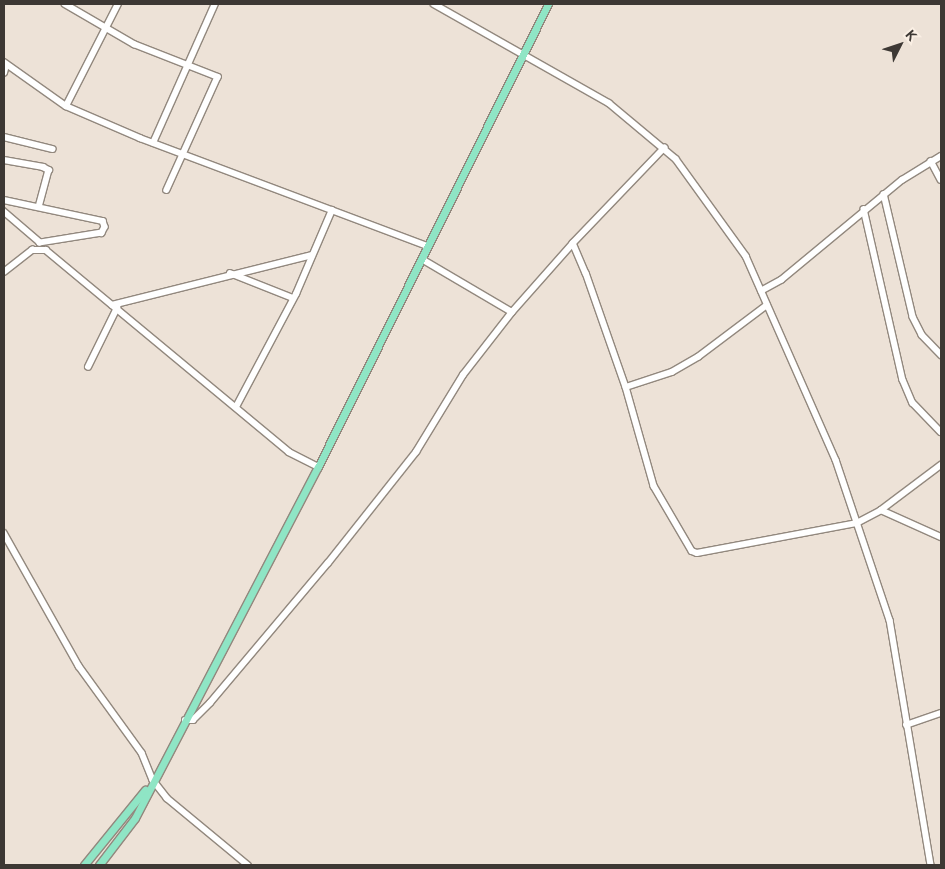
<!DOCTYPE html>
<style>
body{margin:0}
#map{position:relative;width:945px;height:869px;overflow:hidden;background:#ede2d7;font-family:Ubuntu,sans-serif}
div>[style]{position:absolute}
.roads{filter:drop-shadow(1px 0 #92887e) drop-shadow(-1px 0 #92887e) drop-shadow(0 1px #92887e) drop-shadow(0 -1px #92887e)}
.minor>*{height:5.5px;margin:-2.75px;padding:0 2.75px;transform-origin:2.75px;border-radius:2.75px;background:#fff}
.major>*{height:7px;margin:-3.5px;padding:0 3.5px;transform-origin:3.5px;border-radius:3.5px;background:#8fe5c5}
span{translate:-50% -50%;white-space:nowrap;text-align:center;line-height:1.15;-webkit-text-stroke:5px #faefe4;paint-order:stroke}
.frame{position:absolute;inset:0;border:5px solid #3d3834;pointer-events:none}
.north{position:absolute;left:875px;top:20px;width:50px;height:50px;-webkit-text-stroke:4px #faefe4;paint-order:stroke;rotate:49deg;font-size:14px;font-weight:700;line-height:20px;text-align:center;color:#3d3834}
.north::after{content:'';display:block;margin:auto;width:18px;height:22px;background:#3d3834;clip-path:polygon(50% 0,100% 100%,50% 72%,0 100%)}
</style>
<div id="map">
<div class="roads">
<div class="minor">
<i style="left:65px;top:4px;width:80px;rotate:30.1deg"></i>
<i style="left:134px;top:44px;width:90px;rotate:21.4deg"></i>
<i style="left:218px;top:77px;width:124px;rotate:114.3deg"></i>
<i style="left:434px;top:4px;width:201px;rotate:29.5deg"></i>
<i style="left:609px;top:103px;width:87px;rotate:39.9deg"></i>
<i style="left:676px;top:159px;width:120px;rotate:54.2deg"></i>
<i style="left:746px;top:256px;width:223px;rotate:66.2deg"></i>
<i style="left:836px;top:460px;width:169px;rotate:71.4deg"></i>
<i style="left:890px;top:620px;width:248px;rotate:80.5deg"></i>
<i style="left:4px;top:62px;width:76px;rotate:35.4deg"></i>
<i style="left:66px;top:106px;width:81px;rotate:23.4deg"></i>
<i style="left:140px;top:138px;width:308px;rotate:20.6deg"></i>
<i style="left:4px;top:73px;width:8px;rotate:-76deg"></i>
<i style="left:66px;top:106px;width:114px;rotate:-63deg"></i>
<i style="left:4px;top:137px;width:50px;rotate:13.8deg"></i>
<i style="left:153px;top:143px;width:152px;rotate:-66deg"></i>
<i style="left:4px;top:160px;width:40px;rotate:10deg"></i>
<i style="left:43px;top:167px;width:7px;rotate:27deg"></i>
<i style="left:49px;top:170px;width:38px;rotate:105deg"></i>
<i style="left:931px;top:161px;width:21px;rotate:62deg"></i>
<i style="left:884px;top:194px;width:126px;rotate:76.7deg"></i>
<i style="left:913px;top:317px;width:20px;rotate:63deg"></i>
<i style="left:922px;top:335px;width:28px;rotate:46deg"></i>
<i style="left:4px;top:200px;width:101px;rotate:12deg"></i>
<i style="left:103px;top:221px;width:6px;rotate:72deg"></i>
<i style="left:105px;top:227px;width:7px;rotate:117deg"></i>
<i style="left:102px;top:233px;width:63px;rotate:170.8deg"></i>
<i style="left:40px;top:243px;width:48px;rotate:-139.3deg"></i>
<i style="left:864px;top:209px;width:175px;rotate:77.2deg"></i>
<i style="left:903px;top:380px;width:25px;rotate:67deg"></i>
<i style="left:913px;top:403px;width:40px;rotate:46deg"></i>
<i style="left:573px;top:243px;width:132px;rotate:-46.2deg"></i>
<i style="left:422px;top:259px;width:104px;rotate:30.5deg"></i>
<i style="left:4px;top:272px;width:36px;rotate:-38deg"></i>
<i style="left:32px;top:250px;width:14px"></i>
<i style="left:46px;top:250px;width:316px;rotate:39.7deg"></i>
<i style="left:289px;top:452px;width:33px;rotate:27deg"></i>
<i style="left:230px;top:273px;width:68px;rotate:21.6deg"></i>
<i style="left:761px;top:291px;width:23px;rotate:-29deg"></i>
<i style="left:781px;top:280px;width:157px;rotate:-39.6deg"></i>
<i style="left:902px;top:180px;width:46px;rotate:-31.6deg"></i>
<i style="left:112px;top:305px;width:206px;rotate:-14deg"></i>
<i style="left:88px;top:367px;width:66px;rotate:-63.8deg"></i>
<i style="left:626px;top:387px;width:48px;rotate:-18.1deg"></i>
<i style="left:672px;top:372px;width:30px;rotate:-30deg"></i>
<i style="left:698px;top:357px;width:86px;rotate:-37deg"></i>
<i style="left:236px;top:407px;width:128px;rotate:-62deg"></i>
<i style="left:296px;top:294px;width:91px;rotate:-66.8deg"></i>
<i style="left:881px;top:510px;width:66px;rotate:24.2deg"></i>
<i style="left:4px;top:533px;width:153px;rotate:60.6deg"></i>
<i style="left:79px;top:666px;width:107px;rotate:54.1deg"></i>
<i style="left:142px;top:753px;width:29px;rotate:68deg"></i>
<i style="left:153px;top:780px;width:23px;rotate:52deg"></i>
<i style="left:167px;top:798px;width:105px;rotate:39.6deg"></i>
<i style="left:185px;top:720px;width:8px"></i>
<i style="left:193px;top:720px;width:24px;rotate:-45deg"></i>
<i style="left:210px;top:703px;width:183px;rotate:-49.9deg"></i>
<i style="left:328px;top:563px;width:142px;rotate:-51.6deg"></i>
<i style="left:416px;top:452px;width:90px;rotate:-58.6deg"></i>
<i style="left:463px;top:375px;width:80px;rotate:-52.1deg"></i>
<i style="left:512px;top:312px;width:92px;rotate:-48.5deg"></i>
<i style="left:573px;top:243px;width:33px;rotate:67deg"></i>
<i style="left:586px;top:273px;width:121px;rotate:70.7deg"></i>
<i style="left:626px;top:387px;width:103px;rotate:74.2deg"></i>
<i style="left:654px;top:486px;width:75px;rotate:59.7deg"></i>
<i style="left:692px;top:551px;width:5px;rotate:22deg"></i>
<i style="left:697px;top:553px;width:163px;rotate:-10.6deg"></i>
<i style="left:857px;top:523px;width:27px;rotate:-28deg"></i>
<i style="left:881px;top:510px;width:75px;rotate:-36.9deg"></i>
<i style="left:906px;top:725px;width:37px;rotate:-19deg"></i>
</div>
<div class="major">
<i style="left:84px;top:865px;width:97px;rotate:-50.9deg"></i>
<i style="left:99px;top:865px;width:59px;rotate:-52.5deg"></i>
<i style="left:135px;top:818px;width:396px;rotate:-62.5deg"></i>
<i style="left:318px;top:467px;width:517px;rotate:-63.58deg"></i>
</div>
</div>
<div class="frame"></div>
<div class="north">K</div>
</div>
